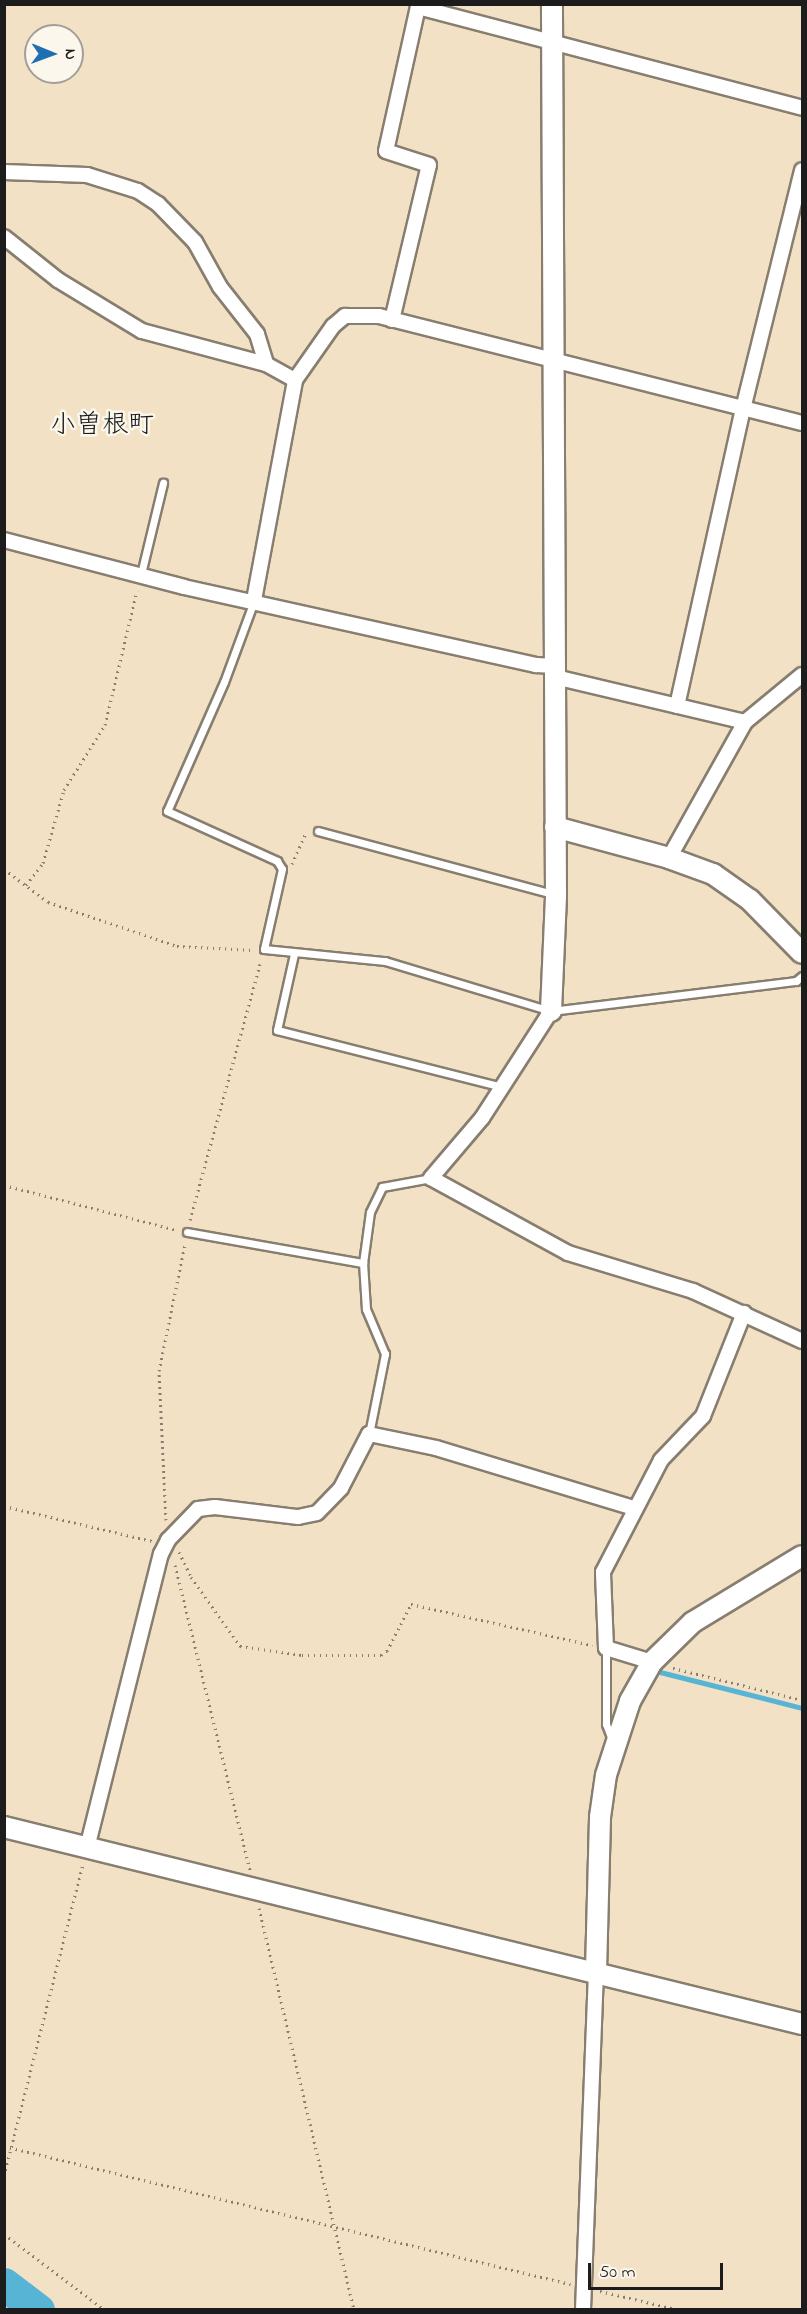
<!DOCTYPE html>
<meta charset="utf-8">
<style>
body{margin:0}
#map{position:relative;width:807px;height:2314px;overflow:hidden;background:#f2e1c4;font-family:"Indie Flower","Klee One",sans-serif}
div>[style]{position:absolute}
.stream>*{height:5px;margin:-2.5px;padding:0 2.5px;transform-origin:2.5px;border-radius:2.5px;background:#57b4d5}
.river>*{height:33px;margin:-16.5px;padding:0 16.5px;transform-origin:16.5px;border-radius:16.5px;background:#57b4d5}
.path>*{height:3px;margin-top:-1.5px;transform-origin:0;background:repeating-linear-gradient(90deg,#877e70 0 1.5px,transparent 0 6px)}
.roads{filter:drop-shadow(2px 0 #877e70) drop-shadow(-2px 0 #877e70) drop-shadow(0 2px #877e70) drop-shadow(0 -2px #877e70)}
.lane>*{height:7px;margin:-3.5px;padding:0 3.5px;transform-origin:3.5px;border-radius:3.5px;background:#fff}
.street>*{height:14px;margin:-7px;padding:0 7px;transform-origin:7px;border-radius:7px;background:#fff}
.secondary>*{height:20px;margin:-10px;padding:0 10px;transform-origin:10px;border-radius:10px;background:#fff}
span{translate:-50% -50%;white-space:nowrap;text-align:center;line-height:1.15;-webkit-text-stroke:5px #fbf7ec;paint-order:stroke}
.neighbourhood-label{font-size:26px;color:#1c1c1c}
.frame{position:absolute;inset:0;border:6px solid #1c1c1c;pointer-events:none}
.north{position:absolute;left:24px;top:24px;width:60px;height:60px;box-sizing:border-box;background:#fbf7ec;border:2px solid #a29f99;border-radius:50%;rotate:91deg;font-size:16px;font-weight:700;line-height:24px;text-align:center;color:#1c1c1c}
.north::after{content:'';display:block;margin:auto;width:21px;height:27px;background:#1f6fb2;clip-path:polygon(50% 0,100% 100%,50% 72%,0 100%)}
.scale{position:absolute;left:588px;top:2263px;width:135px;height:27px;box-sizing:border-box;border:3px solid #1c1c1c;border-top:0;padding-left:8px;font-size:18px;line-height:21px;white-space:nowrap;color:#1c1c1c;-webkit-text-stroke:4px #fbf7ec;paint-order:stroke}
</style>
<div id="map">
<div class="stream">
<i style="left:660px;top:1672px;width:146px;rotate:14.2deg"></i>
</div>
<div class="river">
<i style="left:4px;top:2284px;width:43px;rotate:37.4deg"></i>
</div>
<div class="path">
<i style="left:292px;top:864px;width:34px;rotate:-66deg"></i>
<i style="left:4px;top:869px;width:55px;rotate:36.9deg"></i>
<i style="left:48px;top:902px;width:136px;rotate:18.8deg"></i>
<i style="left:177px;top:946px;width:76px;rotate:3deg"></i>
<i style="left:26px;top:885px;width:28px;rotate:-52deg"></i>
<i style="left:43px;top:863px;width:76px;rotate:-74deg"></i>
<i style="left:64px;top:790px;width:77px;rotate:-57.8deg"></i>
<i style="left:105px;top:725px;width:138px;rotate:-76.6deg"></i>
<i style="left:4px;top:1185px;width:179px;rotate:14.6deg"></i>
<i style="left:190px;top:1220px;width:270px;rotate:-74.7deg"></i>
<i style="left:4px;top:1506px;width:152px;rotate:13.3deg"></i>
<i style="left:166px;top:1520px;width:149px;rotate:-92.7deg"></i>
<i style="left:159px;top:1371px;width:130px;rotate:-78.4deg"></i>
<i style="left:179px;top:1552px;width:28px;rotate:64deg"></i>
<i style="left:191px;top:1577px;width:85px;rotate:54.6deg"></i>
<i style="left:240px;top:1646px;width:63px;rotate:8.3deg"></i>
<i style="left:302px;top:1655px;width:79px"></i>
<i style="left:381px;top:1655px;width:7px;rotate:-34deg"></i>
<i style="left:387px;top:1651px;width:53px;rotate:-62.9deg"></i>
<i style="left:411px;top:1604px;width:186px;rotate:12.8deg"></i>
<i style="left:175px;top:1565px;width:314px;rotate:76.2deg"></i>
<i style="left:673px;top:1668px;width:133px;rotate:13.9deg"></i>
<i style="left:259px;top:1908px;width:413px;rotate:76.7deg"></i>
<i style="left:4px;top:2146px;width:583px;rotate:13.7deg"></i>
<i style="left:4px;top:2176px;width:322px;rotate:-75.8deg"></i>
<i style="left:4px;top:2234px;width:126px;rotate:37deg"></i>
<i style="left:600px;top:2291px;width:82px;rotate:13.4deg"></i>
</div>
<div class="roads">
<div class="lane">
<i style="left:141px;top:574px;width:94px;rotate:-76.4deg"></i>
<i style="left:254px;top:601px;width:86px;rotate:110.3deg"></i>
<i style="left:224px;top:682px;width:141px;rotate:113.8deg"></i>
<i style="left:167px;top:811px;width:121px;rotate:24.4deg"></i>
<i style="left:277px;top:861px;width:9px;rotate:58deg"></i>
<i style="left:282px;top:869px;width:82px;rotate:102.7deg"></i>
<i style="left:264px;top:949px;width:122px;rotate:5.7deg"></i>
<i style="left:385px;top:961px;width:173px;rotate:16.8deg"></i>
<i style="left:551px;top:1011px;width:247px;rotate:-7deg"></i>
<i style="left:796px;top:981px;width:8px;rotate:-40deg"></i>
<i style="left:318px;top:831px;width:243px;rotate:15deg"></i>
<i style="left:294px;top:954px;width:78px;rotate:102.6deg"></i>
<i style="left:277px;top:1030px;width:233px;rotate:14.2deg"></i>
<i style="left:187px;top:1232px;width:179px;rotate:10deg"></i>
<i style="left:369px;top:1434px;width:82px;rotate:-78.7deg"></i>
<i style="left:385px;top:1354px;width:49px;rotate:-112.9deg"></i>
<i style="left:366px;top:1309px;width:46px;rotate:-93.7deg"></i>
<i style="left:363px;top:1263px;width:51px;rotate:-82.2deg"></i>
<i style="left:370px;top:1212px;width:28px;rotate:-64deg"></i>
<i style="left:382px;top:1187px;width:50px;rotate:-10.4deg"></i>
<i style="left:606px;top:1648px;width:76px;rotate:90deg"></i>
<i style="left:606px;top:1724px;width:17px;rotate:69deg"></i>
</div>
<div class="street">
<i style="left:4px;top:172px;width:83px;rotate:2.1deg"></i>
<i style="left:87px;top:175px;width:53px;rotate:17.4deg"></i>
<i style="left:138px;top:191px;width:24px;rotate:33deg"></i>
<i style="left:158px;top:204px;width:53px;rotate:45.8deg"></i>
<i style="left:195px;top:242px;width:51px;rotate:60.9deg"></i>
<i style="left:220px;top:287px;width:60px;rotate:51.8deg"></i>
<i style="left:257px;top:334px;width:31px;rotate:73deg"></i>
<i style="left:4px;top:237px;width:69px;rotate:38.5deg"></i>
<i style="left:58px;top:280px;width:98px;rotate:31.3deg"></i>
<i style="left:142px;top:331px;width:128px;rotate:14.9deg"></i>
<i style="left:266px;top:364px;width:33px;rotate:29deg"></i>
<i style="left:392px;top:320px;width:159px;rotate:-76.6deg"></i>
<i style="left:429px;top:165px;width:45px;rotate:-162deg"></i>
<i style="left:386px;top:151px;width:148px;rotate:-77.5deg"></i>
<i style="left:418px;top:7px;width:397px;rotate:14.7deg"></i>
<i style="left:4px;top:540px;width:186px;rotate:14.6deg"></i>
<i style="left:184px;top:587px;width:361px;rotate:12.5deg"></i>
<i style="left:536px;top:665px;width:19px;rotate:3deg"></i>
<i style="left:254px;top:600px;width:224px;rotate:-79.4deg"></i>
<i style="left:295px;top:380px;width:66px;rotate:-54.9deg"></i>
<i style="left:333px;top:326px;width:16px;rotate:-40deg"></i>
<i style="left:345px;top:316px;width:34px"></i>
<i style="left:379px;top:316px;width:436px;rotate:14.2deg"></i>
<i style="left:555px;top:677px;width:195px;rotate:13.3deg"></i>
<i style="left:677px;top:706px;width:304px;rotate:-77.5deg"></i>
<i style="left:743px;top:409px;width:246px;rotate:-76.1deg"></i>
<i style="left:669px;top:858px;width:156px;rotate:-60.8deg"></i>
<i style="left:745px;top:722px;width:74px;rotate:-39.5deg"></i>
<i style="left:551px;top:1011px;width:127px;rotate:122.8deg"></i>
<i style="left:482px;top:1118px;width:79px;rotate:130.4deg"></i>
<i style="left:431px;top:1178px;width:156px;rotate:28.7deg"></i>
<i style="left:568px;top:1253px;width:131px;rotate:16.9deg"></i>
<i style="left:693px;top:1291px;width:120px;rotate:24.6deg"></i>
<i style="left:652px;top:1662px;width:48px;rotate:-163.1deg"></i>
<i style="left:606px;top:1648px;width:76px;rotate:-92.3deg"></i>
<i style="left:603px;top:1572px;width:126px;rotate:-62.6deg"></i>
<i style="left:661px;top:1460px;width:61px;rotate:-46.3deg"></i>
<i style="left:703px;top:1416px;width:111px;rotate:-68.3deg"></i>
<i style="left:87px;top:1848px;width:303px;rotate:-75.9deg"></i>
<i style="left:161px;top:1554px;width:16px;rotate:-63deg"></i>
<i style="left:168px;top:1540px;width:43px;rotate:-45.9deg"></i>
<i style="left:198px;top:1509px;width:17px;rotate:-7deg"></i>
<i style="left:215px;top:1507px;width:84px;rotate:6.9deg"></i>
<i style="left:298px;top:1517px;width:19px;rotate:-12deg"></i>
<i style="left:317px;top:1513px;width:35px;rotate:-46deg"></i>
<i style="left:341px;top:1488px;width:61px;rotate:-62.6deg"></i>
<i style="left:369px;top:1434px;width:68px;rotate:11.8deg"></i>
<i style="left:436px;top:1448px;width:207px;rotate:16.9deg"></i>
<i style="left:583px;top:2310px;width:339px;rotate:-87.8deg"></i>
</div>
<div class="secondary">
<i style="left:555px;top:827px;width:118px;rotate:15.2deg"></i>
<i style="left:669px;top:858px;width:47px;rotate:20deg"></i>
<i style="left:713px;top:874px;width:45px;rotate:35.1deg"></i>
<i style="left:750px;top:900px;width:74px;rotate:45.5deg"></i>
<i style="left:551px;top:1011px;width:116px;rotate:-87.5deg"></i>
<i style="left:556px;top:895px;width:891px;rotate:-90.26deg"></i>
<i style="left:4px;top:1827px;width:822px;rotate:13.87deg"></i>
<i style="left:596px;top:1971px;width:154px;rotate:-88.5deg"></i>
<i style="left:600px;top:1817px;width:42px;rotate:-81.9deg"></i>
<i style="left:606px;top:1775px;width:78px;rotate:-72deg"></i>
<i style="left:630px;top:1701px;width:45px;rotate:-60.6deg"></i>
<i style="left:652px;top:1662px;width:57px;rotate:-44.3deg"></i>
<i style="left:693px;top:1622px;width:127px;rotate:-31.2deg"></i>
</div>
</div>
<div class="neighbourhood-label">
<span style="left:102px;top:427px">小曽根町</span>
</div>
<div class="frame"></div>
<div class="north">N</div>
<div class="scale">50 m</div>
</div>
